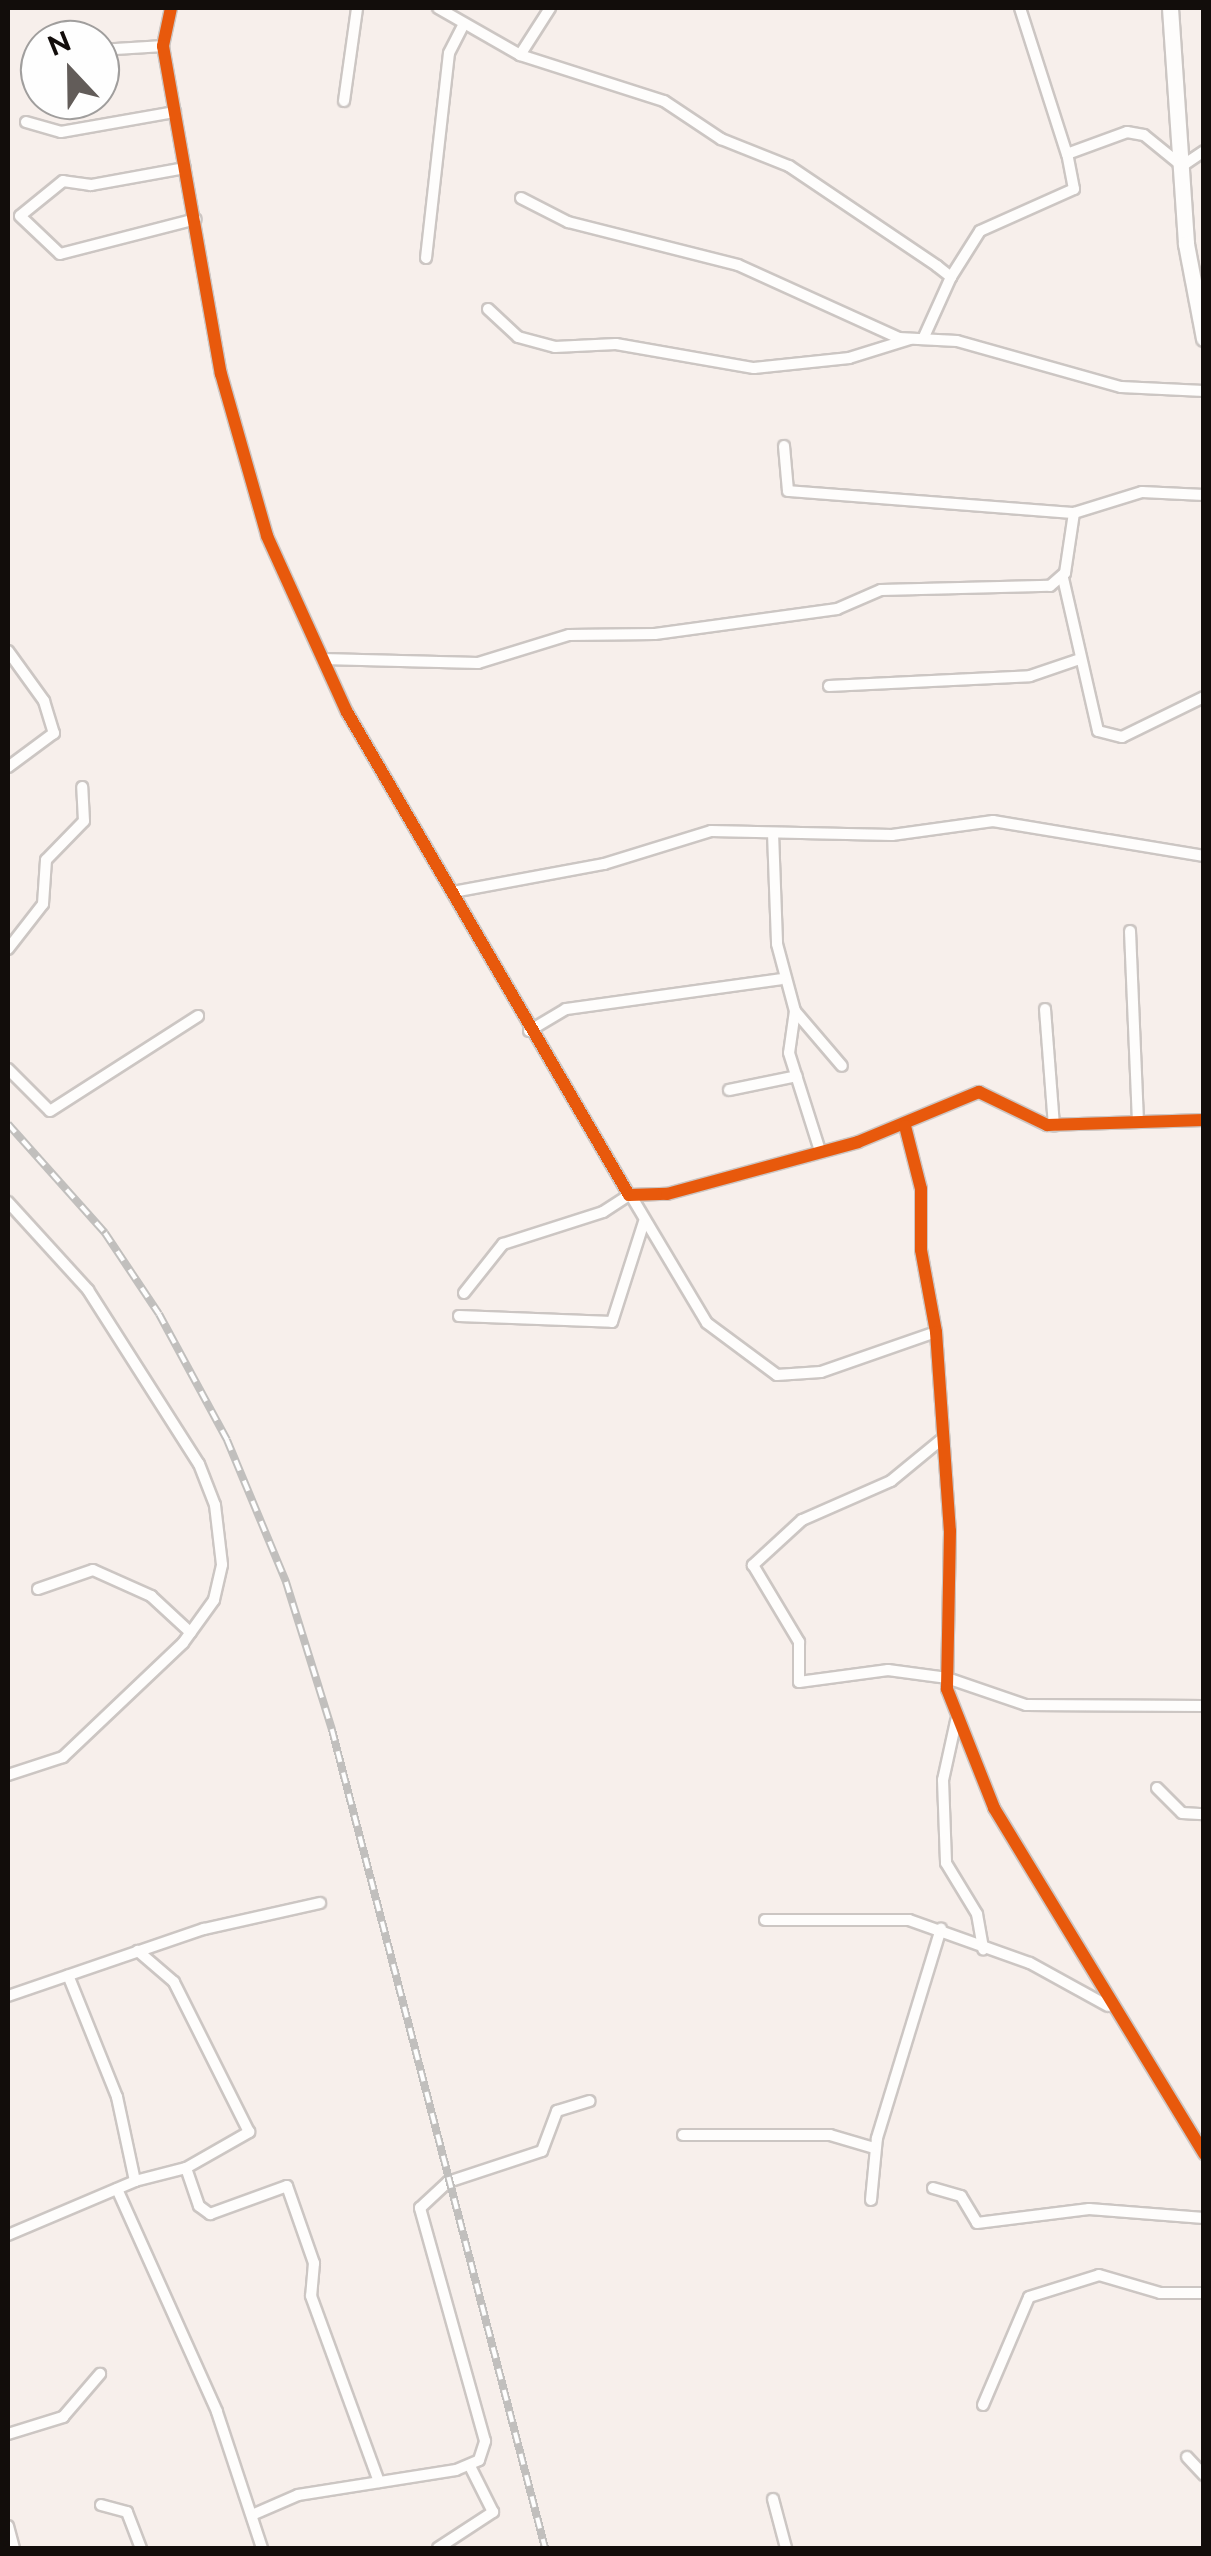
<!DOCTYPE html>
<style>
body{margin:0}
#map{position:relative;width:1211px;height:2556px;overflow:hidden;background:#f7efeb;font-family:Raleway,sans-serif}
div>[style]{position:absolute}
.roads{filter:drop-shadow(2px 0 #ccc6c3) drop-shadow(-2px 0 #ccc6c3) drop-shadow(0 2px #ccc6c3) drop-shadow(0 -2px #ccc6c3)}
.street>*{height:10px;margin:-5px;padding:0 5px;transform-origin:5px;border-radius:5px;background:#fefdfc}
.secondary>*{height:15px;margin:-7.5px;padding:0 7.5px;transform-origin:7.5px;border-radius:7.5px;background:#fefdfc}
.rail>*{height:8px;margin-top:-4px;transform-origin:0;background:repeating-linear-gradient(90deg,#fefefe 0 11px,#c1bfbd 0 22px);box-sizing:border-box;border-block:2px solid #c1bfbd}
.cycleway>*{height:12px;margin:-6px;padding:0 6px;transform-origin:6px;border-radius:6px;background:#e8590c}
span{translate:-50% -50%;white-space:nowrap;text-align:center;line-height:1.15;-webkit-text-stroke:8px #fefefe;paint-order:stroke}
.frame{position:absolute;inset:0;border:10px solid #120d0b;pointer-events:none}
.north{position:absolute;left:20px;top:20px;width:100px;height:100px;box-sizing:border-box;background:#fefefe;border:2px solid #a09e9d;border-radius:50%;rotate:338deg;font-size:28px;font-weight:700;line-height:40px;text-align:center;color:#120d0b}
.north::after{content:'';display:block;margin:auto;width:35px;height:45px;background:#625c59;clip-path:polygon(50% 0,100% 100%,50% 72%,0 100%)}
</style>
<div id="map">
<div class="roads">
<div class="street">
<i style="left:171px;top:8px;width:39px;rotate:102deg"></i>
<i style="left:163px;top:46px;width:333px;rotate:80deg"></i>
<i style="left:221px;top:374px;width:168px;rotate:74.1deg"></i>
<i style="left:267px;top:536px;width:193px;rotate:65.6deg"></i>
<i style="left:347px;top:712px;width:559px;rotate:59.72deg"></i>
<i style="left:629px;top:1195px;width:38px;rotate:-2deg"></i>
<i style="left:667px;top:1194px;width:198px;rotate:-15.2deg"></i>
<i style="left:858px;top:1142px;width:131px;rotate:-22.5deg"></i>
<i style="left:979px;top:1092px;width:76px;rotate:25.9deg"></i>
<i style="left:1047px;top:1125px;width:157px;rotate:-1.8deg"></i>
<i style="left:438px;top:8px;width:95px;rotate:29.8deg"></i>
<i style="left:520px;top:55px;width:151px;rotate:17.7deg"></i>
<i style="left:664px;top:101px;width:69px;rotate:33.7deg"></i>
<i style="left:721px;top:139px;width:73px;rotate:21.7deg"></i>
<i style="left:789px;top:166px;width:179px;rotate:34deg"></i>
<i style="left:937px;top:266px;width:18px;rotate:38deg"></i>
<i style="left:951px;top:277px;width:68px;rotate:114.3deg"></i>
<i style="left:1020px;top:8px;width:153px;rotate:72.2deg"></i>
<i style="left:1067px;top:154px;width:64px;rotate:-20.1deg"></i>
<i style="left:1127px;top:132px;width:17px;rotate:10deg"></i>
<i style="left:1144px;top:135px;width:49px;rotate:39.2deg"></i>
<i style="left:1182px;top:166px;width:27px;rotate:-34deg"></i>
<i style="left:100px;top:50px;width:63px;rotate:-3.6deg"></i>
<i style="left:520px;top:55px;width:56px;rotate:-57.4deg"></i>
<i style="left:344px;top:101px;width:94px;rotate:-82deg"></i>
<i style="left:26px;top:122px;width:36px;rotate:16deg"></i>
<i style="left:61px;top:132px;width:116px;rotate:-10deg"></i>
<i style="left:185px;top:168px;width:96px;rotate:169.7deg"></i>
<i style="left:91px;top:185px;width:28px;rotate:-172deg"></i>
<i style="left:63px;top:181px;width:55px;rotate:140.9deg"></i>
<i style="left:20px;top:216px;width:55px;rotate:43.5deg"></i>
<i style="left:60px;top:254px;width:140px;rotate:-14.4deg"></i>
<i style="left:521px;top:198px;width:53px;rotate:27.1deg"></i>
<i style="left:568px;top:222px;width:175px;rotate:14.2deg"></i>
<i style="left:738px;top:265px;width:177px;rotate:24.4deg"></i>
<i style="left:899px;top:338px;width:58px;rotate:3deg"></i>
<i style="left:957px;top:341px;width:170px;rotate:15.7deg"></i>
<i style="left:1121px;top:387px;width:83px;rotate:2.8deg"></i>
<i style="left:426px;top:258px;width:206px;rotate:-83.6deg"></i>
<i style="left:449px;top:53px;width:29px;rotate:-63deg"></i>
<i style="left:951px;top:277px;width:54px;rotate:-57.8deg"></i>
<i style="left:980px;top:231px;width:103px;rotate:-24.1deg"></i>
<i style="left:1074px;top:189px;width:36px;rotate:-101deg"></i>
<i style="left:488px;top:309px;width:41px;rotate:43deg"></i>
<i style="left:518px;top:337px;width:38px;rotate:15deg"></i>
<i style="left:555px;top:347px;width:61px;rotate:-2.8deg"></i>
<i style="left:616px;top:344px;width:140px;rotate:9.9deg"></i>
<i style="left:754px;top:368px;width:96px;rotate:-6deg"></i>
<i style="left:849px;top:358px;width:64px;rotate:-17.3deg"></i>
<i style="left:784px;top:446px;width:45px;rotate:84.9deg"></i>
<i style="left:788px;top:491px;width:287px;rotate:4.4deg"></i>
<i style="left:1063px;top:578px;width:157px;rotate:77.1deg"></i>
<i style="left:1098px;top:731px;width:25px;rotate:14deg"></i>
<i style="left:1122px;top:737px;width:91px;rotate:-26deg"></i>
<i style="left:8px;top:651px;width:62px;rotate:54.2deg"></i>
<i style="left:44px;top:701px;width:34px;rotate:73deg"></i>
<i style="left:54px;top:733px;width:57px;rotate:143.5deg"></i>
<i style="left:323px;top:659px;width:155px;rotate:1.5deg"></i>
<i style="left:478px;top:663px;width:95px;rotate:-17.1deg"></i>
<i style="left:569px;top:635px;width:86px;rotate:-0.7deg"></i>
<i style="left:655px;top:634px;width:184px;rotate:-7.8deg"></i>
<i style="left:837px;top:609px;width:48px;rotate:-23.4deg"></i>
<i style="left:881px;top:590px;width:169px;rotate:-1.4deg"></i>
<i style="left:1050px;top:586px;width:20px;rotate:-41deg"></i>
<i style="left:1065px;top:573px;width:61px;rotate:-81.5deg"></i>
<i style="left:1074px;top:513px;width:71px;rotate:-17.2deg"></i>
<i style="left:1142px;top:492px;width:62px;rotate:2.8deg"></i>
<i style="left:829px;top:686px;width:201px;rotate:-2.8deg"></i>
<i style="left:1030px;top:676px;width:50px;rotate:-18.8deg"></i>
<i style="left:773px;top:833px;width:111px;rotate:87.9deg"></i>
<i style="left:777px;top:944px;width:69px;rotate:75deg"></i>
<i style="left:795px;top:1011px;width:42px;rotate:98.1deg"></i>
<i style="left:789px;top:1053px;width:103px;rotate:72.4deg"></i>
<i style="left:453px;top:892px;width:154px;rotate:-10.5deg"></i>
<i style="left:604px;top:864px;width:112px;rotate:-17.1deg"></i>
<i style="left:711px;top:831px;width:181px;rotate:1.3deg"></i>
<i style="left:892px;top:835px;width:102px;rotate:-7.9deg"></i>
<i style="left:993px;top:821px;width:214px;rotate:9.4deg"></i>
<i style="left:1130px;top:931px;width:188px;rotate:87.6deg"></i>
<i style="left:8px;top:949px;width:57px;rotate:-52.1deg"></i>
<i style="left:43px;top:904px;width:44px;rotate:-86.1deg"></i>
<i style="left:46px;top:860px;width:54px;rotate:-45.7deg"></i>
<i style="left:84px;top:821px;width:34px;rotate:-93deg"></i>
<i style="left:1045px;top:1009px;width:117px;rotate:85.6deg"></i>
<i style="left:795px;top:1011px;width:72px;rotate:49.5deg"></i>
<i style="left:529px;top:1031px;width:43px;rotate:-30.7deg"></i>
<i style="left:566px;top:1009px;width:217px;rotate:-7.9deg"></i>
<i style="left:8px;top:1069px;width:59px;rotate:45deg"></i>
<i style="left:50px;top:1111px;width:176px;rotate:-32.7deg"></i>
<i style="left:729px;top:1090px;width:69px;rotate:-11.6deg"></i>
<i style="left:905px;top:1126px;width:65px;rotate:75.7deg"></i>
<i style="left:921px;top:1189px;width:61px;rotate:90deg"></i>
<i style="left:921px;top:1250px;width:83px;rotate:79.6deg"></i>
<i style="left:936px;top:1332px;width:199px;rotate:86deg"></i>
<i style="left:950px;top:1531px;width:158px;rotate:91.1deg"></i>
<i style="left:947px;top:1689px;width:128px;rotate:68.4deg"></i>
<i style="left:994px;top:1808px;width:405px;rotate:58.7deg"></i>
<i style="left:633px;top:1199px;width:144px;rotate:59.2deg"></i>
<i style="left:707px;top:1323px;width:87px;rotate:36.6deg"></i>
<i style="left:777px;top:1375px;width:44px;rotate:-3.9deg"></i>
<i style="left:821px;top:1372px;width:122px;rotate:-19.2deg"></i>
<i style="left:8px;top:1202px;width:119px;rotate:47.7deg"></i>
<i style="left:88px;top:1290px;width:206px;rotate:57.5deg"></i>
<i style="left:199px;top:1464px;width:44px;rotate:68.7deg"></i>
<i style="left:215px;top:1505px;width:60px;rotate:83.3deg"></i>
<i style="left:222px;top:1565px;width:36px;rotate:103deg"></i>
<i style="left:214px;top:1600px;width:53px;rotate:125.8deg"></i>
<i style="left:183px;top:1643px;width:166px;rotate:136.5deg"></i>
<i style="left:63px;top:1757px;width:58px;rotate:161.9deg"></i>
<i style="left:464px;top:1293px;width:63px;rotate:-51.5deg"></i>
<i style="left:503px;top:1244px;width:105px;rotate:-17.7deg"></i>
<i style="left:603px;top:1212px;width:31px;rotate:-33deg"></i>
<i style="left:459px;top:1316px;width:153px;rotate:2.2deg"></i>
<i style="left:612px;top:1322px;width:105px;rotate:-72.3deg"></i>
<i style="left:942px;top:1439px;width:66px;rotate:140.5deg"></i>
<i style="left:891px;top:1481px;width:97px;rotate:156.3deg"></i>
<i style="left:802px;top:1520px;width:67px;rotate:137.4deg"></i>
<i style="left:753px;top:1565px;width:90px;rotate:59.1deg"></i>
<i style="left:799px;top:1642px;width:40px;rotate:90deg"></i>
<i style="left:799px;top:1682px;width:90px;rotate:-7.7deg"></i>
<i style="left:888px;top:1670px;width:60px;rotate:7.7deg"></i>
<i style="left:947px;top:1678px;width:83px;rotate:18.9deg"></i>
<i style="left:1026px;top:1705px;width:178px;rotate:0.3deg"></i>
<i style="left:38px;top:1589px;width:58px;rotate:-19.1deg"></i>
<i style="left:93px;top:1570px;width:64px;rotate:24.1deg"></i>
<i style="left:151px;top:1596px;width:54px;rotate:42.8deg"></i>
<i style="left:956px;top:1721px;width:60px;rotate:102.4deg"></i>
<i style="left:943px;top:1780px;width:83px;rotate:87.9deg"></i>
<i style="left:946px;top:1863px;width:60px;rotate:58.7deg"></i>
<i style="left:977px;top:1914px;width:36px;rotate:80deg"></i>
<i style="left:1157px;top:1788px;width:35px;rotate:45deg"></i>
<i style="left:1182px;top:1813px;width:22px;rotate:3deg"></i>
<i style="left:765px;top:1920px;width:144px"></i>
<i style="left:909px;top:1920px;width:128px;rotate:19.6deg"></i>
<i style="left:1030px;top:1963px;width:89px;rotate:28.9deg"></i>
<i style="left:8px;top:1996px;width:207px;rotate:-18.9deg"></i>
<i style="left:204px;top:1929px;width:119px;rotate:-12.6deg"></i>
<i style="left:683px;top:2135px;width:147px"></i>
<i style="left:830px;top:2135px;width:46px;rotate:16.5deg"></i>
<i style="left:186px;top:2168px;width:40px;rotate:71.1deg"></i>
<i style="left:199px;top:2206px;width:14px;rotate:36deg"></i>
<i style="left:210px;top:2214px;width:82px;rotate:-20deg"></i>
<i style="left:287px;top:2186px;width:82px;rotate:70.7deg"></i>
<i style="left:314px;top:2263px;width:33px;rotate:95deg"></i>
<i style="left:311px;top:2296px;width:198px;rotate:69.9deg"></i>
<i style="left:135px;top:2181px;width:53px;rotate:-14.3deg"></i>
<i style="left:186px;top:2168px;width:73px;rotate:-29.7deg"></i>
<i style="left:249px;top:2132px;width:168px;rotate:-116.6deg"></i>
<i style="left:174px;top:1982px;width:48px;rotate:-139.3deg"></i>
<i style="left:933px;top:2188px;width:29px;rotate:16deg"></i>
<i style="left:961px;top:2196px;width:31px;rotate:59deg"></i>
<i style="left:977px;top:2223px;width:113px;rotate:-7.1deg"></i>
<i style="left:1089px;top:2209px;width:115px;rotate:4.5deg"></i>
<i style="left:117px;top:2189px;width:244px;rotate:65.8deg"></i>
<i style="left:217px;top:2412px;width:143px;rotate:71.7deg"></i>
<i style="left:871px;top:2200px;width:62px;rotate:-84.5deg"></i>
<i style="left:877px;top:2138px;width:219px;rotate:-73deg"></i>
<i style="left:8px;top:2235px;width:138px;rotate:-23deg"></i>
<i style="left:135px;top:2181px;width:86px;rotate:-102.1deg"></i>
<i style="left:117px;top:2097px;width:131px;rotate:-111.9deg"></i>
<i style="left:983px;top:2405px;width:117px;rotate:-66.9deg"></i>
<i style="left:1029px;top:2297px;width:73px;rotate:-17.4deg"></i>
<i style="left:1099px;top:2275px;width:64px;rotate:16.4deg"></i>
<i style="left:1160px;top:2293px;width:44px"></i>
<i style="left:8px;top:2434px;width:58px;rotate:-17.2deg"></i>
<i style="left:63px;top:2417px;width:57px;rotate:-49.3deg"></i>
<i style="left:1187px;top:2457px;width:25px;rotate:47deg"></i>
<i style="left:773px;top:2499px;width:51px;rotate:75.1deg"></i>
<i style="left:101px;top:2505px;width:27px;rotate:15deg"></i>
<i style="left:127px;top:2512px;width:39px;rotate:69deg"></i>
<i style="left:252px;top:2515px;width:50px;rotate:-23.5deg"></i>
<i style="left:298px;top:2495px;width:160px;rotate:-9deg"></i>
<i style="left:456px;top:2470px;width:25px;rotate:-23deg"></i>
<i style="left:479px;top:2460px;width:20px;rotate:-72deg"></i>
<i style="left:485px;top:2441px;width:242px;rotate:-105.6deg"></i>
<i style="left:420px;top:2208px;width:38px;rotate:-43deg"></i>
<i style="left:448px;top:2182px;width:99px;rotate:-18.3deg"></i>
<i style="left:542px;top:2151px;width:43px;rotate:-69.4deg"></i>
<i style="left:557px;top:2111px;width:34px;rotate:-17deg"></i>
<i style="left:8px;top:2526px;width:23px;rotate:75deg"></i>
<i style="left:438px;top:2548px;width:66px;rotate:-33.2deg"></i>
<i style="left:493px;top:2512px;width:51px;rotate:-116.6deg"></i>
</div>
<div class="secondary">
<i style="left:1170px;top:8px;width:237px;rotate:86.1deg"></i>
<i style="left:1186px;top:244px;width:96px;rotate:79.2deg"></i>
</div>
</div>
<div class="rail">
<i style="left:8px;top:1124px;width:146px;rotate:48.3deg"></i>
<i style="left:105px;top:1233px;width:97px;rotate:56.3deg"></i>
<i style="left:159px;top:1314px;width:143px;rotate:61.6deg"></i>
<i style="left:227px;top:1440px;width:154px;rotate:67.4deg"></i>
<i style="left:286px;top:1582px;width:155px;rotate:72.7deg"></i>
<i style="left:332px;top:1730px;width:845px;rotate:75.4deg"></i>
</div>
<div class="cycleway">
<i style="left:171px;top:8px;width:39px;rotate:102deg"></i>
<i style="left:163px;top:46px;width:333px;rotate:80deg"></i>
<i style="left:221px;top:374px;width:168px;rotate:74.1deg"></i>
<i style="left:267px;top:536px;width:193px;rotate:65.6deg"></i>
<i style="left:347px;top:712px;width:559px;rotate:59.72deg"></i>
<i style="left:629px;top:1195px;width:38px;rotate:-2deg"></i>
<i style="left:667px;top:1194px;width:198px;rotate:-15.2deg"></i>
<i style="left:858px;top:1142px;width:131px;rotate:-22.5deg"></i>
<i style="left:979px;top:1092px;width:76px;rotate:25.9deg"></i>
<i style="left:1047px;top:1125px;width:157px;rotate:-1.8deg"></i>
<i style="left:905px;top:1126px;width:65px;rotate:75.7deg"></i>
<i style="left:921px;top:1189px;width:61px;rotate:90deg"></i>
<i style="left:921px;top:1250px;width:83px;rotate:79.6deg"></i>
<i style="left:936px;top:1332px;width:199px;rotate:86deg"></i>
<i style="left:950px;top:1531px;width:158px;rotate:91.1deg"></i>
<i style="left:947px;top:1689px;width:128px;rotate:68.4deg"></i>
<i style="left:994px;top:1808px;width:405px;rotate:58.7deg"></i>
</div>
<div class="frame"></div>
<div class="north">N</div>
</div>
